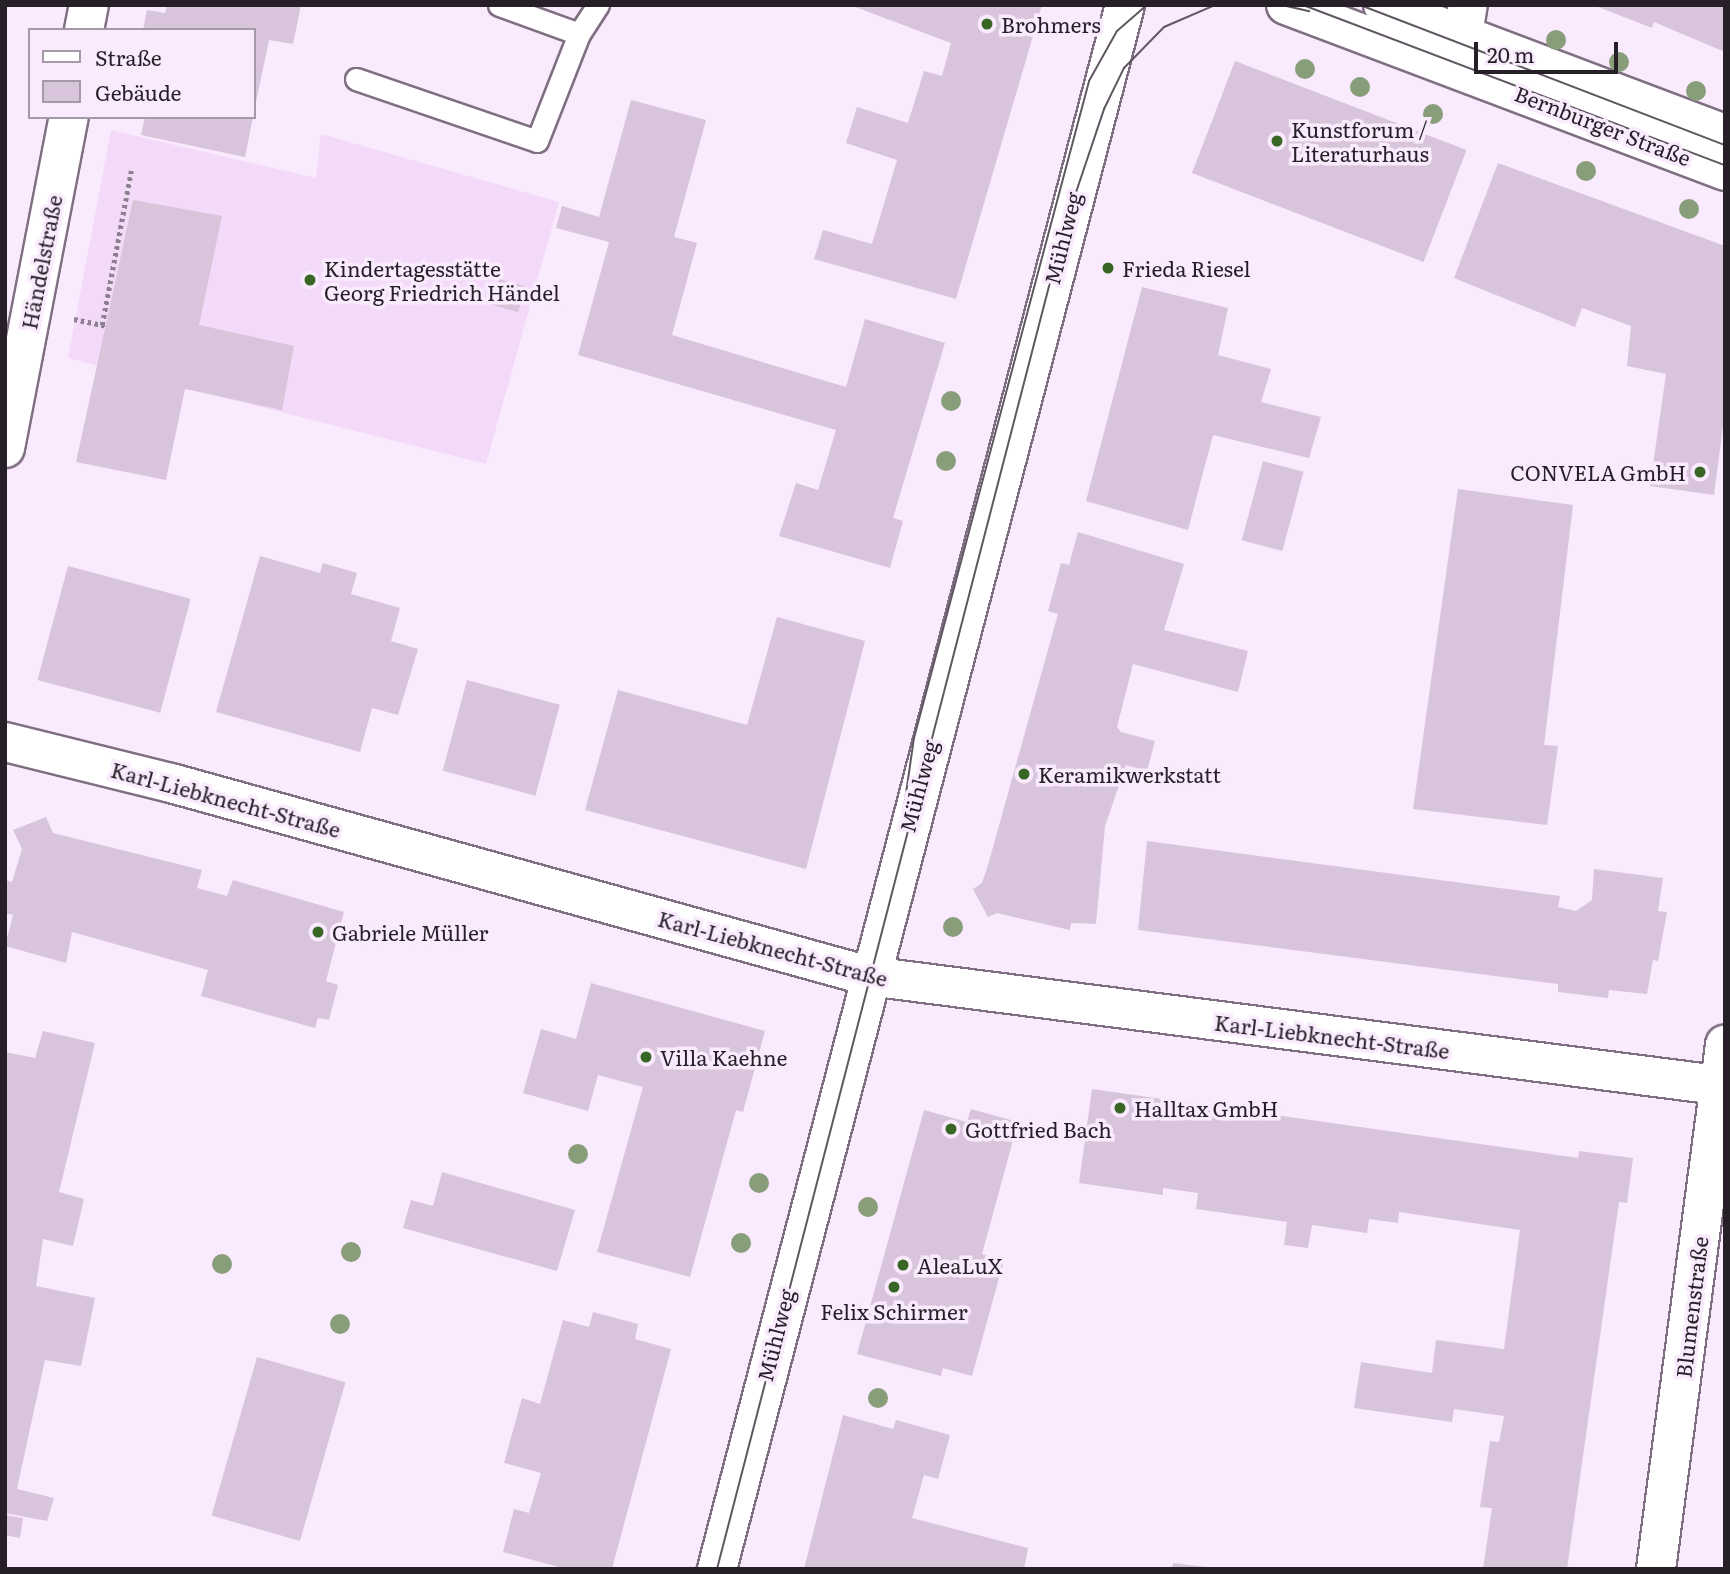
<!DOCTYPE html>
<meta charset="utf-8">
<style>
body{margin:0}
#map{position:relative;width:1730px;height:1574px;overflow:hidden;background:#faeafd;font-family:Literata,serif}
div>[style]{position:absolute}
.built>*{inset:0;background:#f3daf8}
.building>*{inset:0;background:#d8c4db;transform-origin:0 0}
.path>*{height:4.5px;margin-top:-2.25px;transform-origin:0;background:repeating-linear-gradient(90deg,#8c818f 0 3.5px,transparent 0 7px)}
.roads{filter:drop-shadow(2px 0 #806e83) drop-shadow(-2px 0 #806e83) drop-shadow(0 2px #806e83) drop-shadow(0 -2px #806e83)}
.service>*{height:21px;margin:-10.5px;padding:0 10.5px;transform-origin:10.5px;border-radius:10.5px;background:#fff}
.minor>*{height:38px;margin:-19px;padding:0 19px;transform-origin:19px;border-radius:19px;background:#fff}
.tertiary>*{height:38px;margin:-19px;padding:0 19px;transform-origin:19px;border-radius:19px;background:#fff}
.tram>*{height:2px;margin:-1px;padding:0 1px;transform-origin:1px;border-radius:1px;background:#605762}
.trees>*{width:20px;height:20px;margin:-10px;border-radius:50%;background:#889e7a}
.dots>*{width:19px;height:19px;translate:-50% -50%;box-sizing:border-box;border:4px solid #faeafd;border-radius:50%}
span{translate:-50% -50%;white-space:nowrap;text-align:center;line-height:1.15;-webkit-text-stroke:7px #faeafd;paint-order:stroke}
.poi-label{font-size:21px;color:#261f28}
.left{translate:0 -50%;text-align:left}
.right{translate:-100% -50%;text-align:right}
.street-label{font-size:21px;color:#261f28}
.frame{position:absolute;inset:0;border:7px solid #261f28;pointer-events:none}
.legend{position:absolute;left:28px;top:28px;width:228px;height:91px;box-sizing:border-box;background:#faeafd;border:2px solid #a599a8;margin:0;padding:9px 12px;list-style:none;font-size:21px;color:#261f28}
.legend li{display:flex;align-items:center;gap:14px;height:35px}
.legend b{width:35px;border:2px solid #a599a8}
.scale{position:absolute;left:1474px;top:42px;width:144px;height:32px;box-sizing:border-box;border:4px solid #261f28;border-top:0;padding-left:9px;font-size:21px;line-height:24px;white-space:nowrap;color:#261f28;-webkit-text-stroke:5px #faeafd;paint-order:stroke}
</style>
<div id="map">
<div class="built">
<i style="clip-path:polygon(111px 130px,316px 178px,321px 134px,559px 202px,486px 464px,68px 358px)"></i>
</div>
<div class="building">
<i style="clip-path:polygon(167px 5px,301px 5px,293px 44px,269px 40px,255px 107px,254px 30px,143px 30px,147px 10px,165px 13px)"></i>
<i style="clip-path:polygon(850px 5px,1042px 5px,956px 299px,814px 259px,823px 230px,872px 244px,897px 160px,846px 143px,857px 107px,908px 123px,924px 71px,942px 76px,951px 43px)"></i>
<i style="clip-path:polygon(1593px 5px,1725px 5px,1725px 52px,1654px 22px,1652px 28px)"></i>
<i style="left:1235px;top:61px;width:248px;height:120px;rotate:21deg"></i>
<i style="clip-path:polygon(631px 100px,706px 120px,674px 237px,697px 243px,672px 335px,846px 387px,865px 319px,945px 343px,893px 518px,903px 521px,890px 568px,779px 536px,796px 483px,818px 490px,836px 430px,578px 355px,609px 242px,556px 228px,562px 206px,599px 217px)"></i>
<i style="clip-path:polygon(145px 117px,253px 117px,245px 157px,141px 135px)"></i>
<i style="clip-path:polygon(1498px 163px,1725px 246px,1725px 411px,1714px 495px,1650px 486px,1666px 374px,1627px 366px,1631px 326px,1582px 308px,1575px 327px,1454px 278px)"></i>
<i style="clip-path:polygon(133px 200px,222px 216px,199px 325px,294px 346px,282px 410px,185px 389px,166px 480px,76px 462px)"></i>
<i style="left:499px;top:279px;width:27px;height:27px;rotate:15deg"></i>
<i style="clip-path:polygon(1142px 287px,1228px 308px,1218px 355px,1271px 369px,1261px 402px,1321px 417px,1309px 458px,1213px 435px,1188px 530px,1086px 501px)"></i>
<i style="left:1263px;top:461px;width:42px;height:82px;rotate:15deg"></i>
<i style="clip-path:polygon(1458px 489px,1573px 505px,1544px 745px,1558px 746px,1547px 825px,1413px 809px)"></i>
<i style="clip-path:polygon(1078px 532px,1184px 564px,1164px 630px,1248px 651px,1238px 692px,1133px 664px,1117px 727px,1121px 732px,1155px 741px,1147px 771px,1126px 765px,1105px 826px,1096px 924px,1071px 923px,1070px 930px,997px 913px,988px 917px,973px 889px,982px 883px,988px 865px,1058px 614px,1048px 611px,1061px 563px,1069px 565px)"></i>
<i style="clip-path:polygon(260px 556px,320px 573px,323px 563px,357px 573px,351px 594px,400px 608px,391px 641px,418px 649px,398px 715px,372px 708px,360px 752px,216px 712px)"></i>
<i style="left:68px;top:566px;width:127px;height:118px;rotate:15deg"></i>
<i style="clip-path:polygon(777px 617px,865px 641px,806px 869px,585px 810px,618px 690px,747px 725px)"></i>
<i style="left:467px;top:680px;width:96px;height:94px;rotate:15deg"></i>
<i style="clip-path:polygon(46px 817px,53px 833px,202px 870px,197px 888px,227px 896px,233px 880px,344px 912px,326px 981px,338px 985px,329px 1020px,318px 1018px,315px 1028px,201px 996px,208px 970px,72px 932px,66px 963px,5px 946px,13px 915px,5px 913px,5px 880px,12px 882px,22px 849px,13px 830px)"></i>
<i style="clip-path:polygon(1147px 841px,1560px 896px,1558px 907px,1576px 911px,1592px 900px,1594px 869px,1663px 878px,1658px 911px,1667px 912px,1658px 961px,1653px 960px,1647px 994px,1609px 990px,1608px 998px,1558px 992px,1558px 984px,1138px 930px)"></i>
<i style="clip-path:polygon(591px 983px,765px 1031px,743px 1112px,736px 1110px,690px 1277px,597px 1252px,643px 1087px,598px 1075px,588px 1111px,523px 1093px,541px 1029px,576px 1039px)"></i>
<i style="clip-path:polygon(43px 1031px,95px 1043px,59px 1192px,84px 1199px,73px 1246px,43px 1239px,36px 1286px,95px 1298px,81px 1366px,45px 1360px,31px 1424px,17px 1489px,54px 1498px,47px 1521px,5px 1513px,5px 1052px,35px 1058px)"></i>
<i style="clip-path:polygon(1092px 1089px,1578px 1158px,1579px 1151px,1633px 1158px,1627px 1203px,1619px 1202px,1567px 1569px,1483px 1569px,1492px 1508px,1480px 1507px,1490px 1441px,1499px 1442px,1504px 1416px,1454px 1409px,1452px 1422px,1354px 1408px,1361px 1362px,1432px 1373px,1436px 1340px,1504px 1349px,1520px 1230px,1399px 1212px,1398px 1223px,1369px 1219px,1367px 1233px,1312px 1225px,1308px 1248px,1284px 1245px,1287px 1222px,1196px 1209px,1198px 1193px,1163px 1188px,1163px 1195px,1079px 1183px)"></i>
<i style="clip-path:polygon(971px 1109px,1018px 1122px,982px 1254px,1004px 1260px,972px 1376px,943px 1368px,941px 1376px,857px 1354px,924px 1110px,967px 1122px)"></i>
<i style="clip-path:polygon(442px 1172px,575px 1210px,557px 1271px,403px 1228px,411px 1200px,433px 1206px)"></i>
<i style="clip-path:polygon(593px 1312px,638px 1324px,635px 1339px,671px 1349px,612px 1569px,566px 1569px,503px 1552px,514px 1509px,529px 1513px,541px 1473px,504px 1463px,522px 1398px,540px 1404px,563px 1320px,589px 1327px)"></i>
<i style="left:257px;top:1357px;width:92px;height:165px;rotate:16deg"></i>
<i style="clip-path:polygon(843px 1415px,893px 1429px,896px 1420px,950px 1435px,938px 1479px,924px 1475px,912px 1518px,1028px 1548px,1024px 1569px,804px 1569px)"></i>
<i style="clip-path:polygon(5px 1515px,23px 1518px,20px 1538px,5px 1535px)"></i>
<i style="clip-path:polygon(1173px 1563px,1206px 1567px,1206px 1569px,1172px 1569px)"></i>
</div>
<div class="path">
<i style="left:74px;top:319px;width:34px;rotate:12deg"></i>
<i style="left:102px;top:325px;width:157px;rotate:-79.3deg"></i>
</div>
<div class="roads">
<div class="service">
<i style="left:499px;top:5px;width:85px;rotate:19.9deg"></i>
<i style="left:579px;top:34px;width:35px;rotate:-57deg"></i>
<i style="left:356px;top:79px;width:191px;rotate:18.9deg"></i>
<i style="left:537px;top:141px;width:115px;rotate:-68.6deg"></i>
</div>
<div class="minor">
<i style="left:84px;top:30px;width:25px;rotate:-79deg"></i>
<i style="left:1463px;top:35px;width:30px;rotate:-81deg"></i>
<i style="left:5px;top:448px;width:337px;rotate:-79.1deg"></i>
<i style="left:5px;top:742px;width:171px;rotate:13.9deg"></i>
<i style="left:171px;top:783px;width:724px;rotate:15.46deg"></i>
<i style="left:869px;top:976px;width:863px;rotate:7.32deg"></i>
<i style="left:1656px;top:1569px;width:529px;rotate:-82.5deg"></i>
</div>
<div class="tertiary">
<i style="left:1286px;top:5px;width:469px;rotate:20.7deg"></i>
<i style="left:1383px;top:5px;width:366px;rotate:20.7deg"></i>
<i style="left:717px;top:1569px;width:1616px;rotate:-75.38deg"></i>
</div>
</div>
<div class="tram">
<i style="left:1282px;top:5px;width:28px;rotate:13deg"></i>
<i style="left:1303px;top:5px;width:451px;rotate:20.8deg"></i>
<i style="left:1360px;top:5px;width:391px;rotate:21deg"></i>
<i style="left:903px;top:814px;width:77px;rotate:-81.8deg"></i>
<i style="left:914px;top:738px;width:680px;rotate:-75.08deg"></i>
<i style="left:1089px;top:81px;width:57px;rotate:-60.8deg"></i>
<i style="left:1117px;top:31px;width:40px;rotate:-41deg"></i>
<i style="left:717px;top:1569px;width:1385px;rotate:-75.49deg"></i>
<i style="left:1064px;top:228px;width:126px;rotate:-71.4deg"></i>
<i style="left:1104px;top:109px;width:46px;rotate:-64deg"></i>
<i style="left:1124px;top:68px;width:57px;rotate:-45.7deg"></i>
<i style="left:1164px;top:27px;width:56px;rotate:-23.3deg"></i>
</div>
<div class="trees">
<i style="left:1556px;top:40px"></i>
<i style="left:1619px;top:62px"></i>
<i style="left:1305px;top:69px"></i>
<i style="left:1360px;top:87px"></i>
<i style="left:1696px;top:91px"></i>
<i style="left:1433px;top:114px"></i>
<i style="left:1586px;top:171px"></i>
<i style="left:1689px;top:209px"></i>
<i style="left:951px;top:401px"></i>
<i style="left:946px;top:461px"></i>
<i style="left:953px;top:927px"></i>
<i style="left:578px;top:1154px"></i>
<i style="left:759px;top:1183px"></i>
<i style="left:868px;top:1207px"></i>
<i style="left:741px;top:1243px"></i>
<i style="left:351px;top:1252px"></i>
<i style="left:222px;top:1264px"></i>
<i style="left:340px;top:1324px"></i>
<i style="left:878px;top:1398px"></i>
</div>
<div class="dots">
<i style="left:987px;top:24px;background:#386624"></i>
<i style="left:1277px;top:141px;background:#386624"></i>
<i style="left:1108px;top:268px;background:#386624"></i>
<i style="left:310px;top:280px;background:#386624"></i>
<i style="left:1700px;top:472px;background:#386624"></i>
<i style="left:1024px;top:774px;background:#386624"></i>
<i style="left:318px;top:932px;background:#386624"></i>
<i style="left:646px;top:1057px;background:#386624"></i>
<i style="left:1120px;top:1108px;background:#386624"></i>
<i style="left:951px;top:1129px;background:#386624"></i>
<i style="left:903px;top:1265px;background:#386624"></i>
<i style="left:894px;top:1287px;background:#386624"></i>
</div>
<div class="poi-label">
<span class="left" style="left:1001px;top:24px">Brohmers</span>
<span class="left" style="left:1291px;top:141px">Kunstforum /<br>Literaturhaus</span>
<span class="left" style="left:324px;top:280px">Kindertagesstätte<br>Georg Friedrich Händel</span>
<span class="left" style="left:1122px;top:268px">Frieda Riesel</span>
<span class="right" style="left:1686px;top:472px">CONVELA GmbH</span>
<span class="left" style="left:1038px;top:774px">Keramikwerkstatt</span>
<span class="left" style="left:332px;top:932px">Gabriele Müller</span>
<span class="left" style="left:660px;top:1057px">Villa Kaehne</span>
<span class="left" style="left:1134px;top:1108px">Halltax GmbH</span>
<span class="left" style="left:965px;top:1129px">Gottfried Bach</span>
<span class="left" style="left:917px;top:1265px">AleaLuX</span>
<span style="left:894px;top:1311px">Felix Schirmer</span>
</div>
<div class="street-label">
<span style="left:1603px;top:125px;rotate:21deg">Bernburger Straße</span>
<span style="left:1062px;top:238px;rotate:-76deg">Mühlweg</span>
<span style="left:41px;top:262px;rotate:-79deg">Händelstraße</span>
<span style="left:918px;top:786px;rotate:-75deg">Mühlweg</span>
<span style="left:226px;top:799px;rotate:15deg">Karl-Liebknecht-Straße</span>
<span style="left:773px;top:948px;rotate:15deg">Karl-Liebknecht-Straße</span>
<span style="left:1332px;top:1036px;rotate:7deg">Karl-Liebknecht-Straße</span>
<span style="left:1691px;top:1307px;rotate:-83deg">Blumenstraße</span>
<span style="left:775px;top:1335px;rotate:-76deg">Mühlweg</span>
</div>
<div class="frame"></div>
<ul class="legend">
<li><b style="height:9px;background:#fff"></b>Straße</li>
<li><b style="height:19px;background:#d8c4db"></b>Gebäude</li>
</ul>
<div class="scale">20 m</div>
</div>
